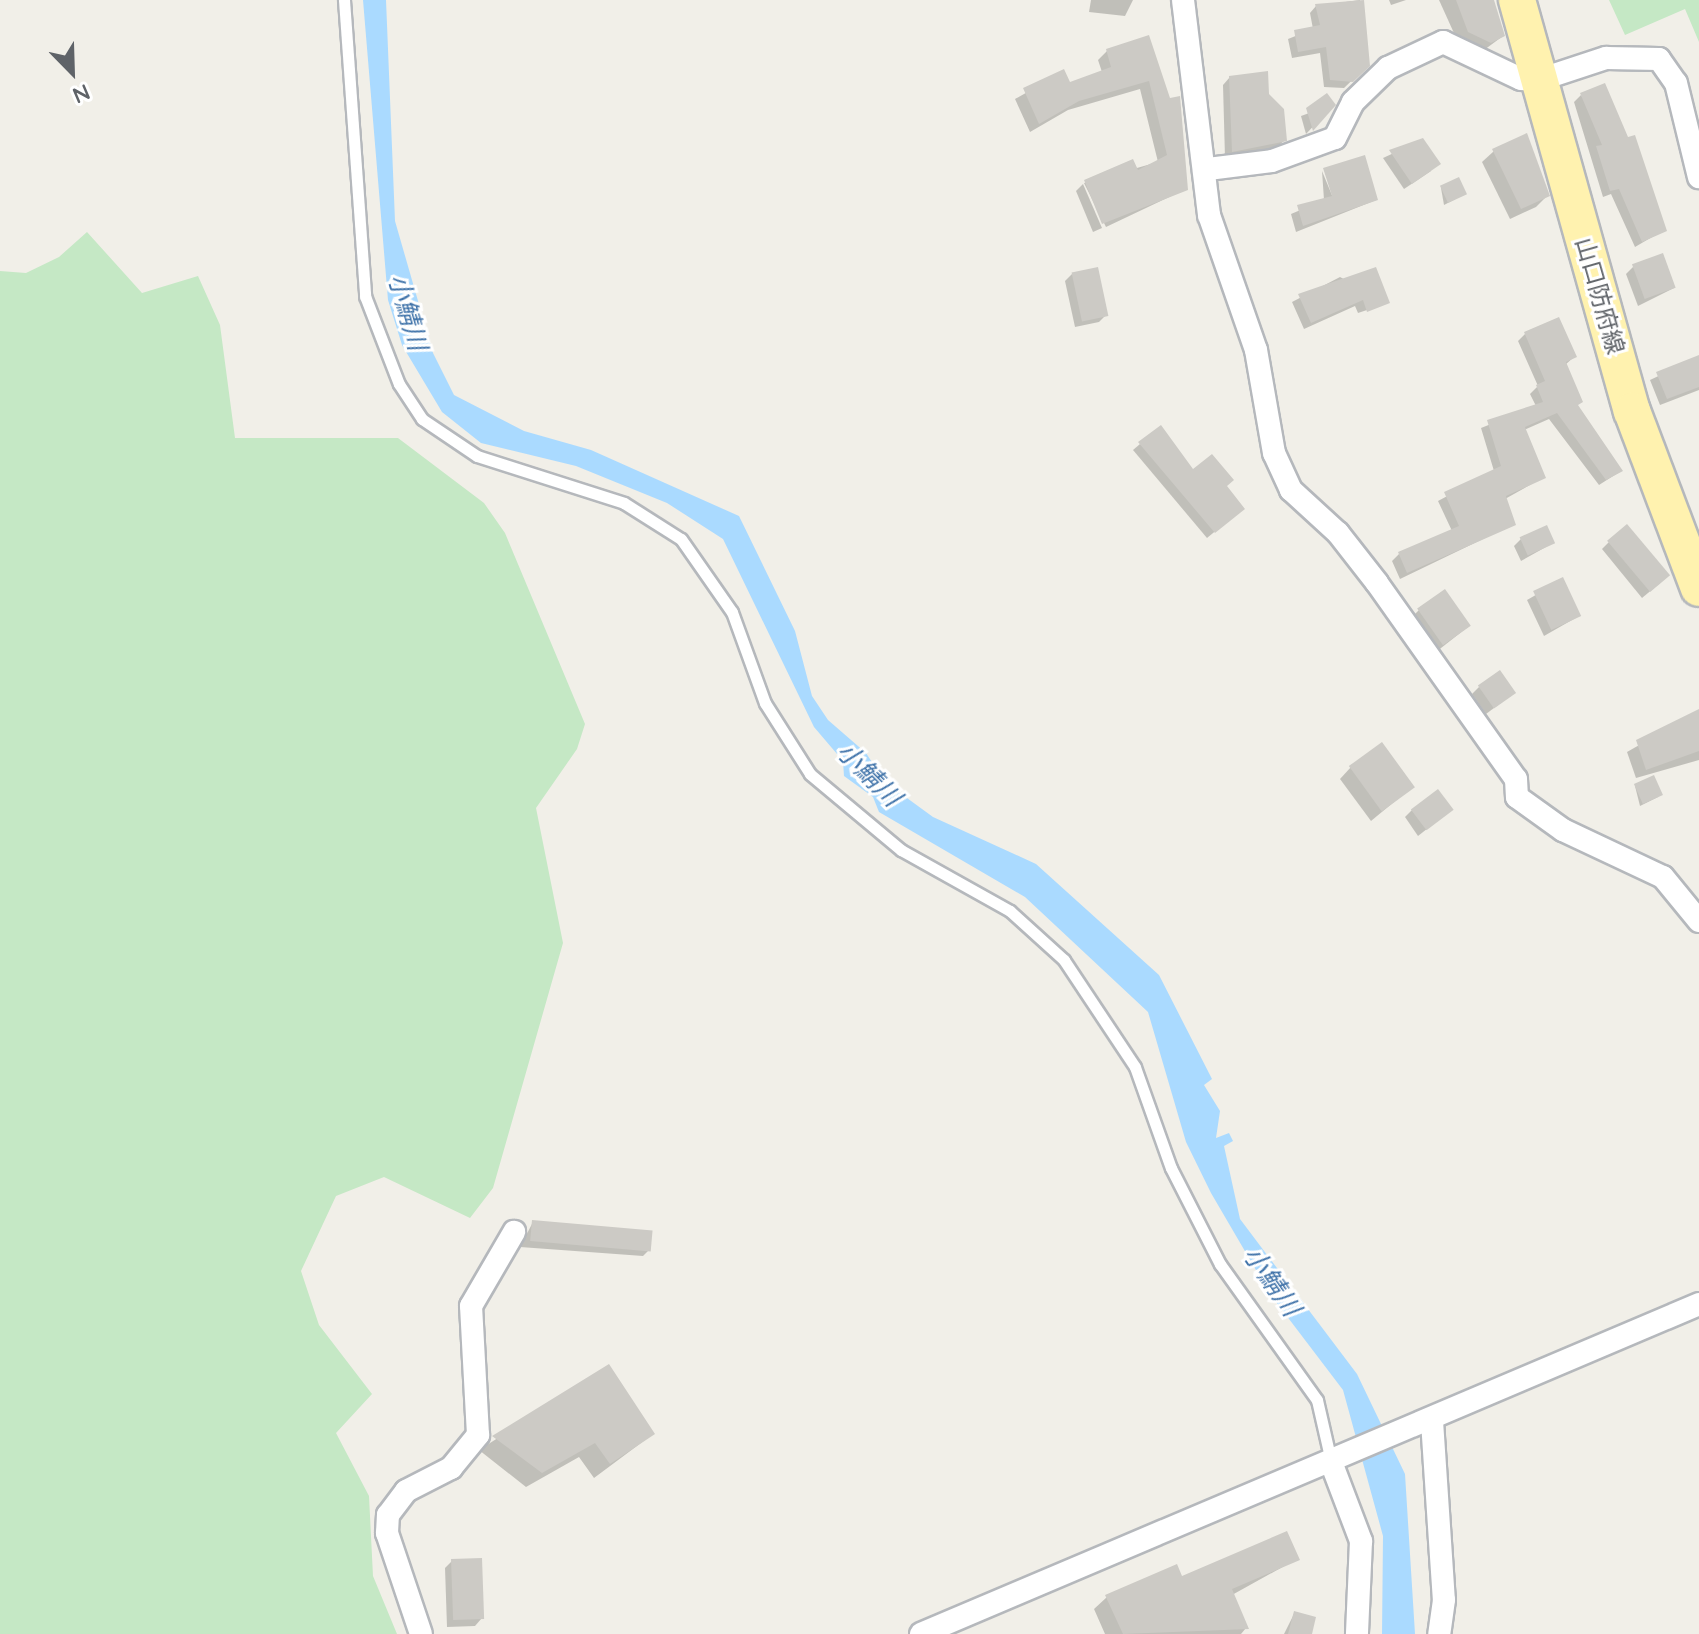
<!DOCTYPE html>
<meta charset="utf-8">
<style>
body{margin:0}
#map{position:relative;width:1699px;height:1634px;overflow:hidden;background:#f1efe8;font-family:Quicksand,"Noto Sans JP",sans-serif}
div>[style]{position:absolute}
.green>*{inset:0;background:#c5e8c5}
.water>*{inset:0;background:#aadaff}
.shadow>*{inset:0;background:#0003}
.building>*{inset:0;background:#cccac5;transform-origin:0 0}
.roads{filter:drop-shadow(2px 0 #b5b8bc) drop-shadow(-2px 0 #b5b8bc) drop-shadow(0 2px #b5b8bc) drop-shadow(0 -2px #b5b8bc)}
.service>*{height:11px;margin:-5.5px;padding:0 5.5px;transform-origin:5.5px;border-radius:5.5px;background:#fff}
.minor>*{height:22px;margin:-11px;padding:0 11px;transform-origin:11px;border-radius:11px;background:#fff}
.primary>*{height:36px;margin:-18px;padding:0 18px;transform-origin:18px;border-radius:18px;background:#fff2af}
span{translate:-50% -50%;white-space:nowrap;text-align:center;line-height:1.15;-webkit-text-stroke:6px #fff;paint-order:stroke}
.street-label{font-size:24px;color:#5f6368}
.water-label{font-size:26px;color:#4174aa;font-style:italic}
.north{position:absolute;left:32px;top:32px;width:80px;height:80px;-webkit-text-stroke:6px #fff;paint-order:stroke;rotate:157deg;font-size:22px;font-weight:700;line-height:32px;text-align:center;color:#5f6368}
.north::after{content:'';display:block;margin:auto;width:28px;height:36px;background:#5f6368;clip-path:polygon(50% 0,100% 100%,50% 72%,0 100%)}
</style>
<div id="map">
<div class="green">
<i style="clip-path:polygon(1609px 0,1699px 0,1699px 42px,1685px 9px,1625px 35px)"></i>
<i style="clip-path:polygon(87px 232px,142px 293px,198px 276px,220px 325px,235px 438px,398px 438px,484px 503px,505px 533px,585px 724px,577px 749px,536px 808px,563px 943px,493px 1188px,470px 1218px,384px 1177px,336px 1196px,301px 1271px,319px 1325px,372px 1394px,336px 1433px,369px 1496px,373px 1576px,397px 1634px,0 1634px,0 271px,26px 273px,59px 257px)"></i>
</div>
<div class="water">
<i style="clip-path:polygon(363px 0,386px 0,395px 221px,433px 353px,454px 395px,524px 431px,591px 450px,739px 516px,795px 631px,812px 696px,828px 720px,866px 753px,885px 782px,933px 817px,1036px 864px,1159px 975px,1212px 1079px,1204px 1085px,1220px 1111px,1216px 1138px,1229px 1133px,1233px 1141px,1224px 1146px,1240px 1219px,1357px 1374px,1405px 1474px,1415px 1634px,1382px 1634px,1383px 1536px,1343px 1390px,1270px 1294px,1211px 1193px,1186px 1142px,1148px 1012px,1025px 897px,879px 812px,873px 797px,844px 776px,843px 761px,814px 727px,723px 539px,667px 503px,576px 466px,481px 443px,442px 412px,402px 345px,388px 300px)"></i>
</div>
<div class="shadow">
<i style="clip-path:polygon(1091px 0,1133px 0,1125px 16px,1089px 12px)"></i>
<i style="clip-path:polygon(1360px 0,1368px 65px,1344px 88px,1324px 87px,1320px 53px,1292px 58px,1288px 39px,1313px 29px,1310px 13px,1316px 6px)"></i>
<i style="clip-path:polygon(1389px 0,1406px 0,1391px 5px)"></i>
<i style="clip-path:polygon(1439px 0,1492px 0,1503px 36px,1480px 53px,1458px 42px)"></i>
<i style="clip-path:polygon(1148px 38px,1186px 189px,1106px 227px,1084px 183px,1158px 162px,1140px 89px,1068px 110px,1030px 132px,1015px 99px,1063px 72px,1069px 84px,1102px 72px,1098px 60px,1107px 51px)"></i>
<i style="clip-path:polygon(1230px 77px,1267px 95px,1285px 140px,1277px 147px,1225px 158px,1223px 85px)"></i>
<i style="clip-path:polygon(1581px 95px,1664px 230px,1635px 247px,1611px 194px,1603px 197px,1574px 102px)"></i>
<i style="clip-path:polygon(1334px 104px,1306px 134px,1301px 116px)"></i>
<i style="clip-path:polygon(1422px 140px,1431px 171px,1404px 189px,1383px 158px)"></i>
<i style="clip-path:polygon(1494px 151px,1548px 195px,1536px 207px,1510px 219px,1482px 162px)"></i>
<i style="clip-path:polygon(1324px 169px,1376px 200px,1296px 232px,1291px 214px,1324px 200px,1322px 171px,1336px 205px)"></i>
<i style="clip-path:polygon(1083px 184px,1102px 228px,1093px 232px,1076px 191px)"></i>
<i style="clip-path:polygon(1441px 188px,1465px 194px,1444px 205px)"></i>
<i style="clip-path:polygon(1633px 267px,1674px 288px,1638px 306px,1626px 274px)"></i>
<i style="clip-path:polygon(1072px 274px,1106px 315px,1099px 322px,1075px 327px,1065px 281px)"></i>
<i style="clip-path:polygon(1340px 277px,1388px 303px,1358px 313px,1355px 306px,1304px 329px,1292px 302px)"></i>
<i style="clip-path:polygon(1525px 334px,1574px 357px,1565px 365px,1576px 406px,1621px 471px,1599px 485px,1549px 419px,1524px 430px,1544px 477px,1505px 499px,1514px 524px,1400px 579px,1392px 561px,1399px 554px,1452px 531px,1438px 501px,1494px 471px,1481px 428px,1536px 406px,1530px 394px,1538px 386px,1518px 341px)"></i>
<i style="clip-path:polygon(1699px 357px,1699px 390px,1660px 405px,1650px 380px)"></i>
<i style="clip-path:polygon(1140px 444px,1225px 487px,1235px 515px,1207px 538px,1133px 450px)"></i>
<i style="clip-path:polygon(1521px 539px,1553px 543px,1521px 561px,1514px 546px)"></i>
<i style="clip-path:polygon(1609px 542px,1660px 583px,1642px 598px,1602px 549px)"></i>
<i style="clip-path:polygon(1562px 580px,1579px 616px,1544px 636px,1527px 600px)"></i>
<i style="clip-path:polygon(1419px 610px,1469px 626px,1436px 652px,1412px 617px)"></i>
<i style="clip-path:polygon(1479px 687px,1514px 693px,1486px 714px,1472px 694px)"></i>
<i style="clip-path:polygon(1699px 711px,1699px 760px,1636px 778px,1627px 752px)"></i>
<i style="clip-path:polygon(1351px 767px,1412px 787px,1371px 821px,1340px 779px)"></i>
<i style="clip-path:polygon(1635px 786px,1658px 797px,1640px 806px)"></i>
<i style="clip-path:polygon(1412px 810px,1451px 810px,1418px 836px,1405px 817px)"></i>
<i style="clip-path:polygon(533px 1222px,650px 1249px,643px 1256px,520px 1247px)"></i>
<i style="clip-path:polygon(609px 1367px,653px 1434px,594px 1478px,579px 1457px,526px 1487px,479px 1450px)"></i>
<i style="clip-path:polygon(1297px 1559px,1232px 1595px,1246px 1628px,1241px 1634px,1105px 1634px,1094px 1609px,1107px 1597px)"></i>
<i style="clip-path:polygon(452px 1561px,482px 1618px,475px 1626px,447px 1627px,445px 1568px)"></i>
<i style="clip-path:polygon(1294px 1614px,1310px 1634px,1284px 1634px)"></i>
</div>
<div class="building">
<i style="clip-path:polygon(1364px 0,1370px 66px,1353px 82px,1330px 80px,1326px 47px,1298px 52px,1294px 30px,1320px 25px,1315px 4px)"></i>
<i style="clip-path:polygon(1456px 0,1494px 0,1505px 36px,1491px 43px,1468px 32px)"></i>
<i style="clip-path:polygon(1149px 35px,1170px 98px,1180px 96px,1188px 190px,1102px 224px,1084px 180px,1133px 159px,1138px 170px,1167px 155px,1149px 81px,1079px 101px,1039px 124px,1023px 88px,1064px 69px,1070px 82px,1111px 67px,1106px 49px)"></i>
<i style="clip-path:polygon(1268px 71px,1269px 94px,1284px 109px,1287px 141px,1232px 152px,1229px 76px)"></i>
<i style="clip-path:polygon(1605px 83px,1628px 137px,1635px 135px,1667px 231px,1642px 242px,1619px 189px,1610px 191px,1596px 146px,1602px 145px,1580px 93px)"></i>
<i style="clip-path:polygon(1327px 93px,1336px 105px,1313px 131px,1306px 108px)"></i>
<i style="clip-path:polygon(1527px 133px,1550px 196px,1521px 209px,1492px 149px)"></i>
<i style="clip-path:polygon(1423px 138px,1441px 164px,1412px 184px,1389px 150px)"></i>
<i style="clip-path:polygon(1365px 155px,1378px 200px,1303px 226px,1297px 205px,1332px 196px,1323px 168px)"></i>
<i style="left:1459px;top:177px;width:19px;height:21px;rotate:65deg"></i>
<i style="left:1663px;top:253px;width:37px;height:33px;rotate:70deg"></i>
<i style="left:1098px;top:267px;width:50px;height:27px;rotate:78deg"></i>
<i style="clip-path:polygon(1376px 267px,1390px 303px,1367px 312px,1363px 300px,1311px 323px,1298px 294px)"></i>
<i style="clip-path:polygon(1559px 317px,1577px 357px,1566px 362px,1583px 402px,1578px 405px,1623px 471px,1606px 480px,1557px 413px,1525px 427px,1546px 478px,1506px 496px,1516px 525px,1407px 573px,1398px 552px,1459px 526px,1444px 492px,1501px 466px,1487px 420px,1543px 402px,1536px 385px,1545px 381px,1524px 332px)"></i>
<i style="clip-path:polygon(1699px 355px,1699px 387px,1667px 399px,1656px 372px)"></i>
<i style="clip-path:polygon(1161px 425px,1193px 469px,1212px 454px,1234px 480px,1227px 486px,1245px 509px,1215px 533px,1138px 442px)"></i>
<i style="left:1627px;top:524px;width:67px;height:26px;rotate:50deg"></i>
<i style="left:1547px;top:525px;width:20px;height:30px;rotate:66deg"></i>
<i style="left:1563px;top:577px;width:43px;height:33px;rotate:65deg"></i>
<i style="left:1445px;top:589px;width:45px;height:34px;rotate:55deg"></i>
<i style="left:1500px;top:670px;width:28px;height:27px;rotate:55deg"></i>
<i style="clip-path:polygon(1699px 709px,1699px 751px,1646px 770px,1636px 740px)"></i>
<i style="left:1382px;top:742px;width:56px;height:41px;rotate:54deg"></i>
<i style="left:1654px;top:775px;width:22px;height:22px;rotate:66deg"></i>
<i style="left:1438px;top:789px;width:26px;height:34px;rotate:53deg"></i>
<i style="left:532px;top:1220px;width:121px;height:21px;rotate:5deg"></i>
<i style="clip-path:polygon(609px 1364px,655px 1434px,610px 1464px,595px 1443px,542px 1473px,492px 1436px)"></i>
<i style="clip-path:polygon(1287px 1531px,1300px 1560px,1232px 1589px,1249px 1629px,1123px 1634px,1105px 1595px,1177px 1564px,1182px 1576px)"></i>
<i style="left:482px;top:1558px;width:61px;height:31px;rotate:88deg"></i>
<i style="clip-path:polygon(1294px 1611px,1316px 1617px,1312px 1634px,1288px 1634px)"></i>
</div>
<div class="roads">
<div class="service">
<i style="left:344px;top:0;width:297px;rotate:85.9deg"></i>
<i style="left:365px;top:296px;width:94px;rotate:68.9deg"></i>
<i style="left:399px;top:384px;width:42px;rotate:56.7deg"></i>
<i style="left:422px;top:419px;width:66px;rotate:33.9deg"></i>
<i style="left:477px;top:456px;width:154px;rotate:17.7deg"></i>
<i style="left:624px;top:503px;width:67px;rotate:32.3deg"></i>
<i style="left:681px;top:539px;width:89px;rotate:55.1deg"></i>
<i style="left:732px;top:612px;width:97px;rotate:70.1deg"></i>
<i style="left:765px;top:703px;width:84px;rotate:57.6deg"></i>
<i style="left:810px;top:774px;width:119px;rotate:39.9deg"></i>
<i style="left:901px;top:850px;width:125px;rotate:29.2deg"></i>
<i style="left:1010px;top:911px;width:73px;rotate:42.2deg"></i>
<i style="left:1064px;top:960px;width:128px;rotate:56.4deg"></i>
<i style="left:1135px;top:1067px;width:107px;rotate:70.4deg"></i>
<i style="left:1171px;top:1168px;width:108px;rotate:63deg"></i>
<i style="left:1220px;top:1264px;width:167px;rotate:54.5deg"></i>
<i style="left:1317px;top:1400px;width:63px;rotate:77.1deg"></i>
</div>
<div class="minor">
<i style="left:1183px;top:0;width:217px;rotate:83.1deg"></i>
<i style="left:1209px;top:215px;width:143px;rotate:70.8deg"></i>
<i style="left:1256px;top:350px;width:105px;rotate:80.1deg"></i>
<i style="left:1274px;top:453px;width:41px;rotate:65.3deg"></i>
<i style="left:1291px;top:490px;width:64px;rotate:42.5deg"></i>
<i style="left:1338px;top:533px;width:63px;rotate:52deg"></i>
<i style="left:1377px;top:583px;width:240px;rotate:54.7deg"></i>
<i style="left:1516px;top:779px;width:18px;rotate:87deg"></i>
<i style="left:1517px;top:797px;width:57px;rotate:35.7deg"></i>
<i style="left:1563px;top:830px;width:110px;rotate:25.2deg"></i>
<i style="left:1663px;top:877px;width:57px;rotate:50.7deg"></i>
<i style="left:1208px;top:169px;width:64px;rotate:-7.1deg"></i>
<i style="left:1272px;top:161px;width:67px;rotate:-20.1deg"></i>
<i style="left:1335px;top:138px;width:40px;rotate:-63.4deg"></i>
<i style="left:1353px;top:102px;width:49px;rotate:-44.2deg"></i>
<i style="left:1388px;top:68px;width:61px;rotate:-25.3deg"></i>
<i style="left:1443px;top:42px;width:86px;rotate:25.4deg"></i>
<i style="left:1521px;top:79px;width:18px;rotate:3deg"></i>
<i style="left:1539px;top:80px;width:71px;rotate:-18.2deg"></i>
<i style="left:1606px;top:58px;width:53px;rotate:1.1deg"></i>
<i style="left:1659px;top:59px;width:29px;rotate:55deg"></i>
<i style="left:1676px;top:83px;width:97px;rotate:76.3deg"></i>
<i style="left:1432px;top:1421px;width:179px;rotate:86.2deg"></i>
<i style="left:1444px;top:1600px;width:34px;rotate:98deg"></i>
<i style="left:1331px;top:1462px;width:85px;rotate:69.2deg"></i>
<i style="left:1361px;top:1541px;width:93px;rotate:92.5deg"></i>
<i style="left:421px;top:1634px;width:107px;rotate:-108.6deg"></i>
<i style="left:387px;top:1533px;width:18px;rotate:-87deg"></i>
<i style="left:388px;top:1515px;width:30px;rotate:-53deg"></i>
<i style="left:406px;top:1491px;width:51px;rotate:-27.1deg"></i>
<i style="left:451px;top:1468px;width:43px;rotate:-50.7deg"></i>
<i style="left:478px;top:1435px;width:129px;rotate:-93.1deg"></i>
<i style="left:471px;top:1306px;width:86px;rotate:-59.8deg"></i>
<i style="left:921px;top:1634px;width:845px;rotate:-22.98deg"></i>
</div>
<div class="primary">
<i style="left:1517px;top:0;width:427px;rotate:74.4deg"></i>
<i style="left:1632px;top:411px;width:189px;rotate:69.3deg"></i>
</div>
</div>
<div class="street-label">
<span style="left:1600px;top:296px;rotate:74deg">山口防府線</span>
</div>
<div class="water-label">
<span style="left:408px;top:312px;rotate:74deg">小鯖川</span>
<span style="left:869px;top:774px;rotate:45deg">小鯖川</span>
<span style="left:1272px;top:1281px;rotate:55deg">小鯖川</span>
</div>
<div class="north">N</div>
</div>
